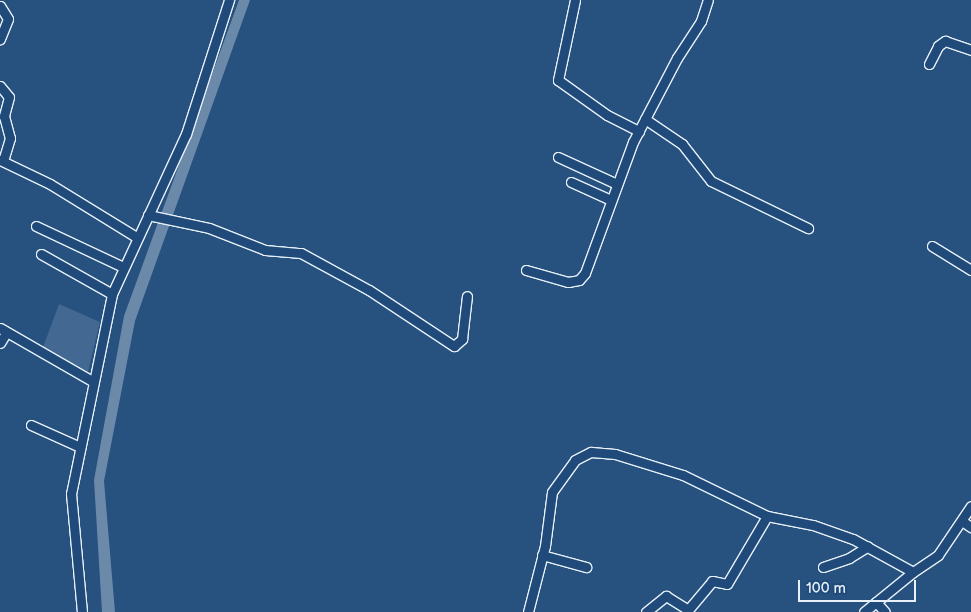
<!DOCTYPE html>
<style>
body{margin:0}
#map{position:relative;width:971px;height:612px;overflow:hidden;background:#27517f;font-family:"Balsamiq Sans",sans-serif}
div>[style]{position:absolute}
.green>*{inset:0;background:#436891}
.water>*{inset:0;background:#6b8aaa}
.roads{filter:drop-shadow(1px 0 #e8f1f8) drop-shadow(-1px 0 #e8f1f8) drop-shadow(0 1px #e8f1f8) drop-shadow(0 -1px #e8f1f8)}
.minor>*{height:9px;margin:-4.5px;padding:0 4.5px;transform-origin:4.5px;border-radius:4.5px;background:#1f4a7a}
span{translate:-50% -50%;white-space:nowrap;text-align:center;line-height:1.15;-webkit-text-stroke:4px #1f4a7a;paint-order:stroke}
.scale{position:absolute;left:798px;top:580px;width:118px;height:22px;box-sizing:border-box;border:2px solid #e8f1f8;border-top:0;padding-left:6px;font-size:15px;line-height:18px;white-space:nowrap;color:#e8f1f8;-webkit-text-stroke:4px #1f4a7a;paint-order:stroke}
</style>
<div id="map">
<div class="green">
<i style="clip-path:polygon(59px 304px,100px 322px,88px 372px,42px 350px)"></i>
</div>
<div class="water">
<i style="clip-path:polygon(239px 0,250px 0,135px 321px,104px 481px,115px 612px,102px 612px,94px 480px,124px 316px)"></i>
</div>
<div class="roads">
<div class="minor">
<i style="left:575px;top:0;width:82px;rotate:102deg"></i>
<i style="left:558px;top:80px;width:60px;rotate:35.5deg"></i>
<i style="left:607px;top:115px;width:36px;rotate:27deg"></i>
<i style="left:0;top:6px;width:15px;rotate:58deg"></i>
<i style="left:8px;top:19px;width:22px;rotate:112deg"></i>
<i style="left:929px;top:64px;width:20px;rotate:-63deg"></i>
<i style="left:938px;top:46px;width:9px;rotate:-36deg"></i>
<i style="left:945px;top:41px;width:28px;rotate:19deg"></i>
<i style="left:0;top:86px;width:14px;rotate:51deg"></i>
<i style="left:9px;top:97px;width:20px;rotate:105deg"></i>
<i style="left:4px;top:116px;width:23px;rotate:75deg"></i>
<i style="left:10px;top:138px;width:24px;rotate:107deg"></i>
<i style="left:645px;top:119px;width:45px;rotate:34deg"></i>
<i style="left:682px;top:144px;width:47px;rotate:51.9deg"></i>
<i style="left:711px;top:181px;width:108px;rotate:25.9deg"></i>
<i style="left:558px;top:157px;width:65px;rotate:24.6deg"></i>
<i style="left:0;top:160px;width:55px;rotate:25.6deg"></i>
<i style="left:50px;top:184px;width:101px;rotate:31.6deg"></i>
<i style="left:571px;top:182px;width:44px;rotate:24.2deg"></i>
<i style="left:148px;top:215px;width:62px;rotate:12deg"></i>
<i style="left:209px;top:228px;width:60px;rotate:21.4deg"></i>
<i style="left:265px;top:250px;width:36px;rotate:5deg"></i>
<i style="left:301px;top:253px;width:77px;rotate:28.6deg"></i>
<i style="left:369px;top:290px;width:102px;rotate:33.4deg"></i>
<i style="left:454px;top:346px;width:11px;rotate:-41deg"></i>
<i style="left:462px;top:339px;width:43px;rotate:-83.4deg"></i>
<i style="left:36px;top:226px;width:96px;rotate:25.2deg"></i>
<i style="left:932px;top:246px;width:46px;rotate:31.6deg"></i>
<i style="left:41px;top:254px;width:81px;rotate:29.4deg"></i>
<i style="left:526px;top:270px;width:44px;rotate:15.9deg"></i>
<i style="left:568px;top:282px;width:11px;rotate:-10deg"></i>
<i style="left:579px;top:280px;width:9px;rotate:-49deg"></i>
<i style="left:585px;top:273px;width:140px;rotate:-69.9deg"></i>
<i style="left:633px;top:142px;width:95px;rotate:-62.4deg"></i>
<i style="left:677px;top:58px;width:44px;rotate:-57deg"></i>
<i style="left:701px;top:21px;width:22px;rotate:-72deg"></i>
<i style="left:0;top:328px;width:106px;rotate:29.9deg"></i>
<i style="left:0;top:343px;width:12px;rotate:-59deg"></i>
<i style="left:31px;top:425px;width:54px;rotate:24.2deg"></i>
<i style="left:962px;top:521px;width:11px;rotate:34deg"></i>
<i style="left:542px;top:555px;width:46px;rotate:15.3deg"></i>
<i style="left:823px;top:567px;width:28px;rotate:-19deg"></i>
<i style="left:849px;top:558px;width:22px;rotate:-32deg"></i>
<i style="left:913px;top:572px;width:30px;rotate:-34deg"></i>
<i style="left:938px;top:555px;width:59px;rotate:-56deg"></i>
<i style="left:876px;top:602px;width:13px;rotate:48deg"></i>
<i style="left:82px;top:612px;width:119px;rotate:-95.3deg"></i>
<i style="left:71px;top:494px;width:204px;rotate:-78.4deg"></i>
<i style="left:112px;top:294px;width:176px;rotate:-65.2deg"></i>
<i style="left:186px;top:134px;width:141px;rotate:-72.2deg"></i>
<i style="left:528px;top:612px;width:68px;rotate:-75.6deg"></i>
<i style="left:545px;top:546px;width:54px;rotate:-82.6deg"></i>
<i style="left:552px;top:492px;width:39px;rotate:-54deg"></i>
<i style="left:575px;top:460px;width:18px;rotate:-27deg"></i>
<i style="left:591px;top:452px;width:24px;rotate:5deg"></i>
<i style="left:615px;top:454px;width:71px;rotate:17.2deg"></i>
<i style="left:683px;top:475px;width:93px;rotate:26deg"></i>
<i style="left:767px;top:516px;width:47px;rotate:11.1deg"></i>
<i style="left:813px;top:525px;width:42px;rotate:19.3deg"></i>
<i style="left:853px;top:539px;width:68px;rotate:28.8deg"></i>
<i style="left:913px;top:572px;width:63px;rotate:140.8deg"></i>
<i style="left:646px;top:612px;width:26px;rotate:-39deg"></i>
<i style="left:666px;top:596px;width:26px;rotate:32deg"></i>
<i style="left:688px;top:610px;width:38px;rotate:-50deg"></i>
<i style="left:712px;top:581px;width:15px;rotate:11deg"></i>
<i style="left:727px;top:584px;width:79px;rotate:-59.5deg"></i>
</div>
</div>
<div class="scale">100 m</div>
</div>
